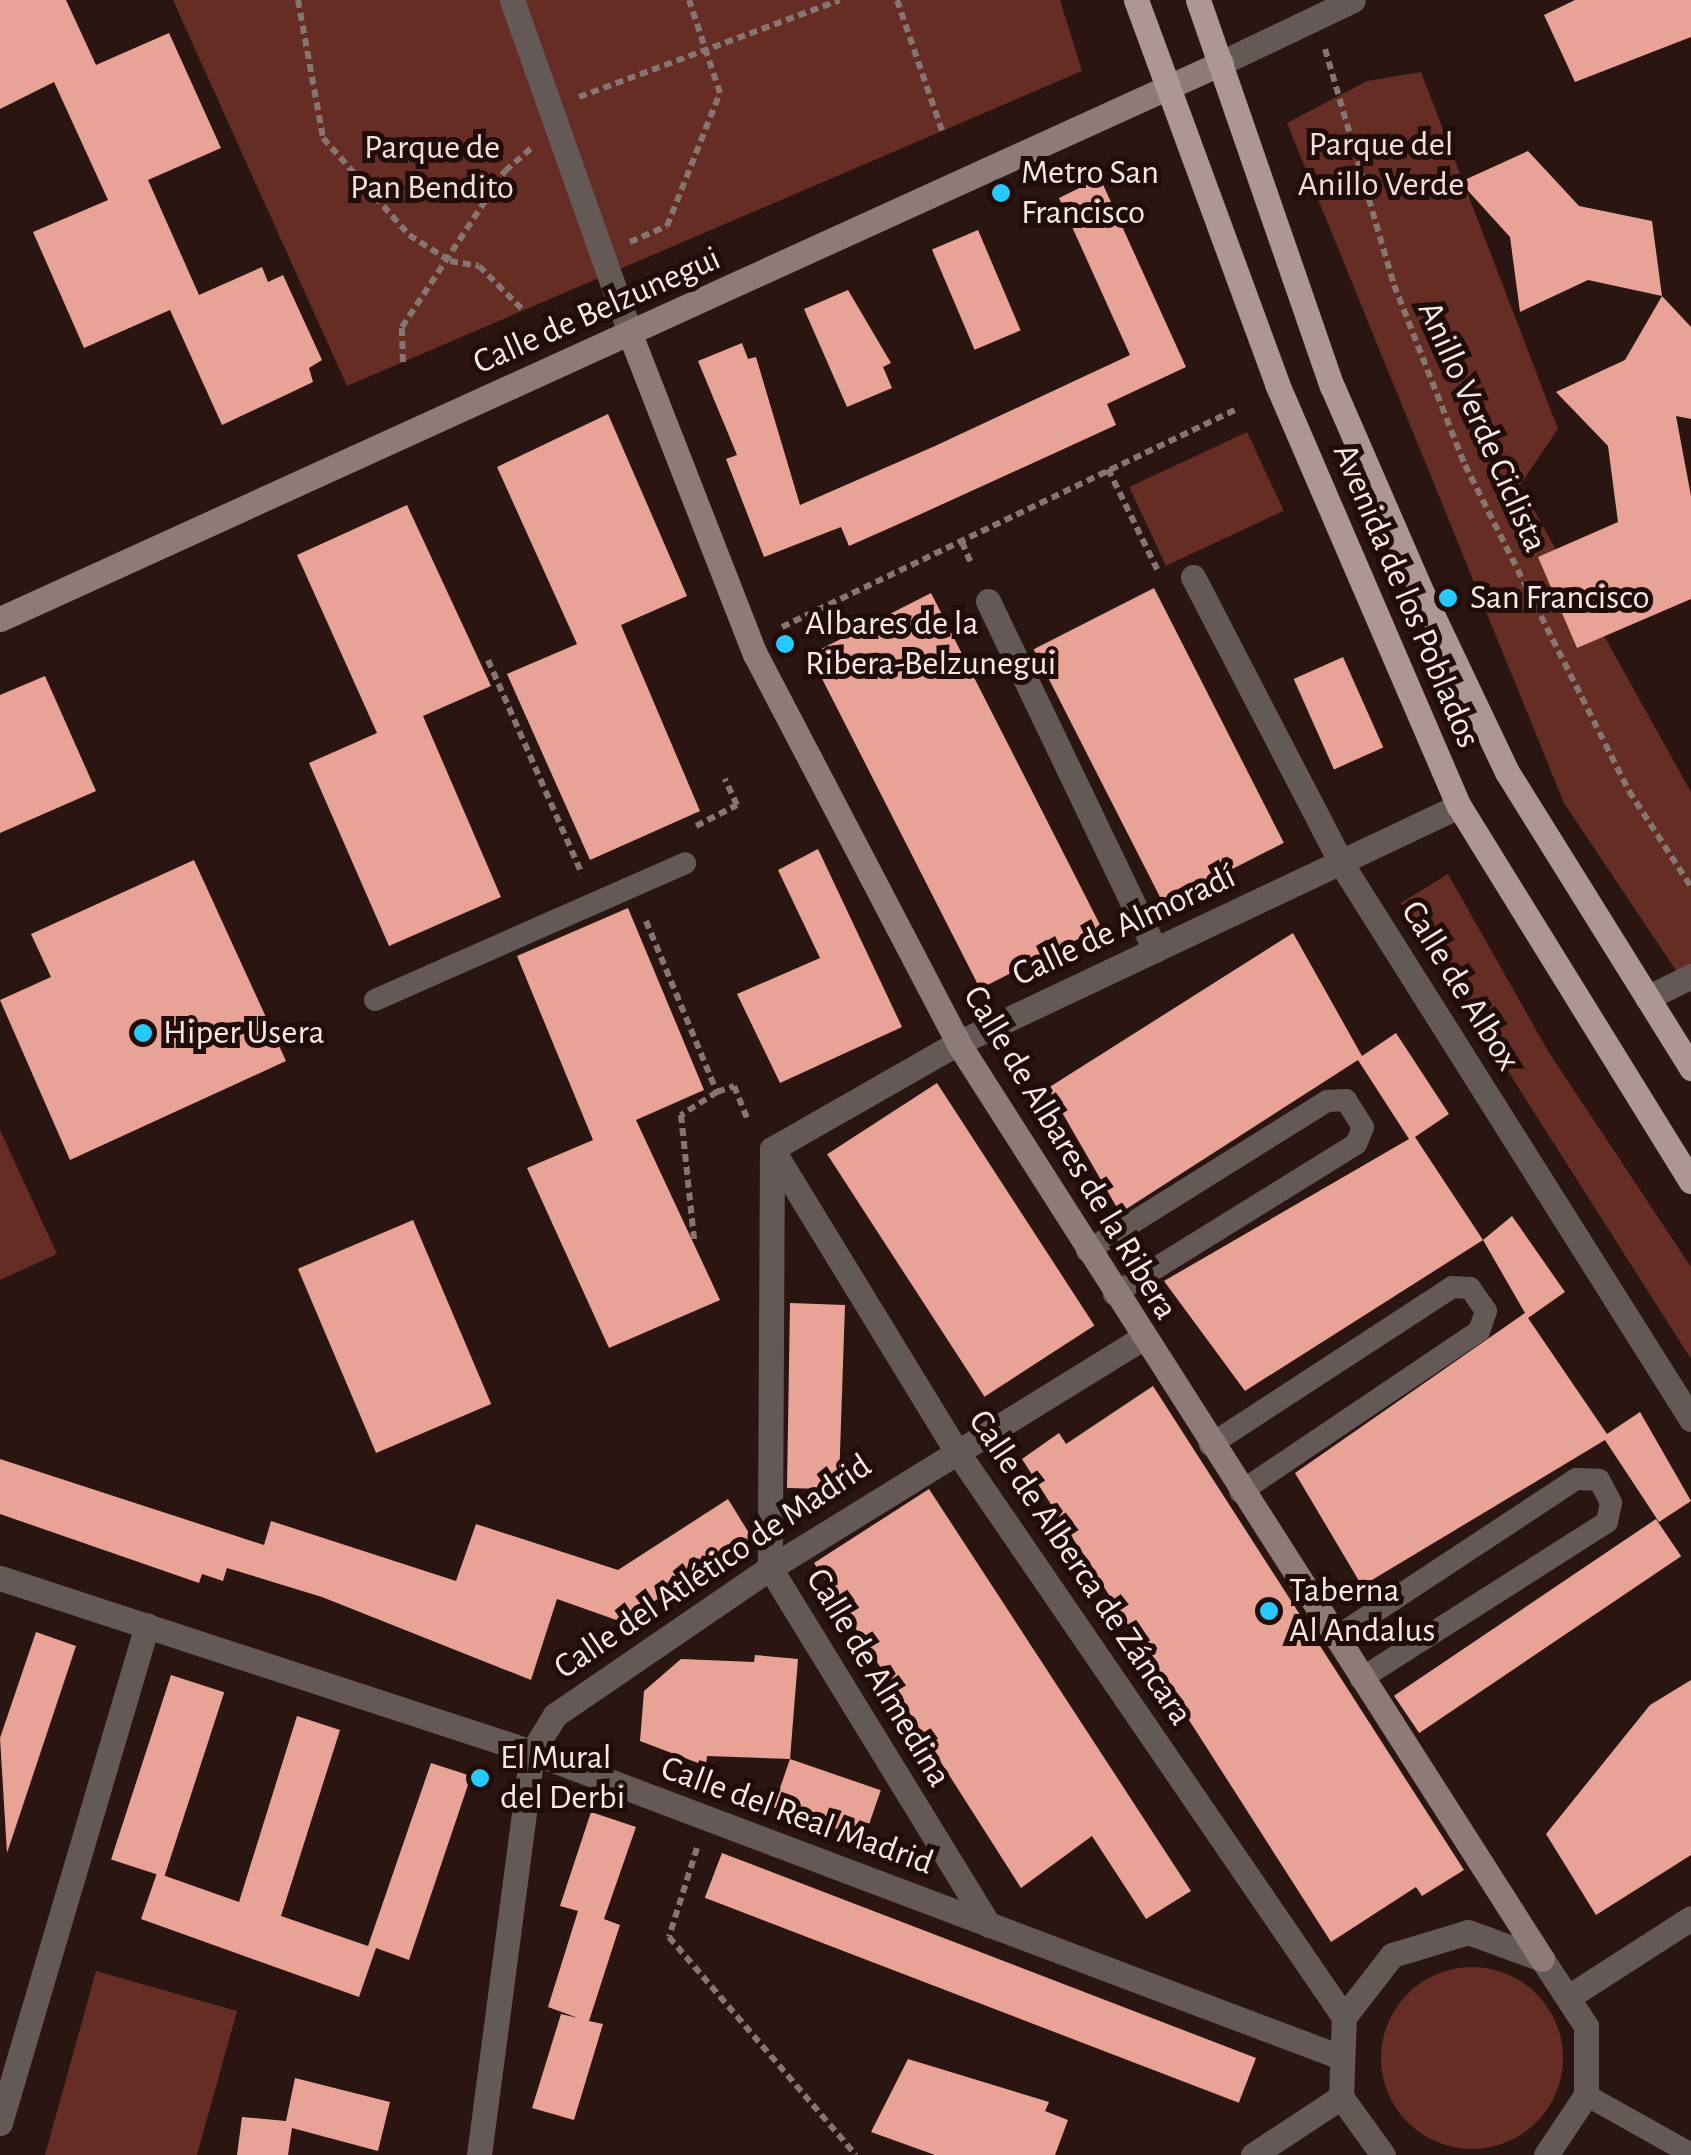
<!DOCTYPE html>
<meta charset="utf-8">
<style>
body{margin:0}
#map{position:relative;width:1691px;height:2155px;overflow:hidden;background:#2a1511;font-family:"Alegreya Sans",sans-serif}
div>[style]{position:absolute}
.green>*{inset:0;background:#652d24;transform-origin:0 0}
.round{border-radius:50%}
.building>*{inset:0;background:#e9a396;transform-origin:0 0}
.path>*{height:6px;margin-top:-3px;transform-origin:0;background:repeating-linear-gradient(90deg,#877572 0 8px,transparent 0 13px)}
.lane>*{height:22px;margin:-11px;padding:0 11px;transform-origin:11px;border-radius:11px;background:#645956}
.street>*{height:25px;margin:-12.5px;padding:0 12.5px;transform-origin:12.5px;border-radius:12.5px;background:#645956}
.secondary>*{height:25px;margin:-12.5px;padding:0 12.5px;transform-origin:12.5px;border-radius:12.5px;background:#8e7b78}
.primary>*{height:25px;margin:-12.5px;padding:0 12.5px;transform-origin:12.5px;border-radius:12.5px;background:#ae9692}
.dots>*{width:28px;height:28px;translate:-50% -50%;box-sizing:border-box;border:5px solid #200c09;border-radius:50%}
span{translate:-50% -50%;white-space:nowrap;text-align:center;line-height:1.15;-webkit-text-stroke:10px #200c09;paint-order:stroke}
.park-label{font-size:35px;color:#f2deda}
.poi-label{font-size:35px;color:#f8e9e6}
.left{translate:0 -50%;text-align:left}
.street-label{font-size:35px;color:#f8e9e6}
</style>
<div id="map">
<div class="green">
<i style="clip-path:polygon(173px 0,1060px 0,1082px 71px,347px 386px)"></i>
<i style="clip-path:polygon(1421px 72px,1558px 429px,1520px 485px,1691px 792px,1691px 993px,1564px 803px,1287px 123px,1367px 81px)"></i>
<i style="left:1247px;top:432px;width:87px;height:130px;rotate:65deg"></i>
<i style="clip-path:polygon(1448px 874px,1548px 1051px,1691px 1267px,1691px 1359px,1401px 903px)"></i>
<i style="clip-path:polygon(0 1130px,57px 1254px,0 1280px)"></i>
<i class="round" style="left:1381px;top:1967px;width:182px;height:182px"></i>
<i style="clip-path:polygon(96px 1971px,237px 2011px,197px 2155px,45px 2155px)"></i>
</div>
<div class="building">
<i style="clip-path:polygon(0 0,66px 0,96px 65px,169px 33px,221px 148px,148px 180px,199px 295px,262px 267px,268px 282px,283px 275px,322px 360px,309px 368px,313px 382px,222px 425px,170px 310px,84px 348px,33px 232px,108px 200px,54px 82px,0 109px)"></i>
<i style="clip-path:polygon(1575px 0,1691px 0,1691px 37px,1575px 82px,1544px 15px)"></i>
<i style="clip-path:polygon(1528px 151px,1579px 206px,1652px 221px,1662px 296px,1588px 280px,1520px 312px,1510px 237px,1460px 182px)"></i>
<i style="clip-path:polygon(1100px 178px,1186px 367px,1107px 404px,1116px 425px,910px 519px,849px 546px,841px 527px,764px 557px,726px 459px,737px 455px,698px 361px,742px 343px,748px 359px,756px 357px,800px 505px,935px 446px,1130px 355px,1059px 198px)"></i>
<i style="left:978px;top:230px;width:109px;height:50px;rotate:67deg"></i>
<i style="clip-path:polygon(848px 290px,891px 363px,883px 367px,892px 388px,847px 407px,804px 309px)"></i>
<i style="clip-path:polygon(1662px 296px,1691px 327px,1691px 419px,1676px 416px,1691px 496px,1691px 599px,1577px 648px,1538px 557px,1618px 522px,1608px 446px,1556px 392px,1625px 360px)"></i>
<i style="clip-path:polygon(608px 414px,687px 596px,621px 625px,700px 811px,590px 860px,507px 674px,577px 644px,497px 467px)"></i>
<i style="clip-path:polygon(407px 505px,491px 686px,423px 716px,501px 897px,389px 946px,309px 763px,377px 733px,297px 555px)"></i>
<i style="left:1154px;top:588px;width:286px;height:135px;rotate:63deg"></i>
<i style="left:931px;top:593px;width:375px;height:136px;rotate:63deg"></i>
<i style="left:1343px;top:657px;width:99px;height:54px;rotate:66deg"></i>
<i style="clip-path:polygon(45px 676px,96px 791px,0 833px,0 695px)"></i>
<i style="clip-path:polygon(818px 849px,902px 1027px,780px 1083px,737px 994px,820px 958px,778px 870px)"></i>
<i style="clip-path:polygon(194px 860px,286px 1061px,70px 1160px,0 1000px,51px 977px,31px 934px)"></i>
<i style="clip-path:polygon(628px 908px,704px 1090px,636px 1120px,720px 1300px,609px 1348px,527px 1168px,593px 1140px,517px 956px)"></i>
<i style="clip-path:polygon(1293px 933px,1362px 1056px,1396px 1033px,1449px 1114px,1415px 1137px,1483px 1240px,1245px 1391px,1164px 1281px,1409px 1139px,1358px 1060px,1120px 1213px,1048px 1088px)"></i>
<i style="left:937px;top:1083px;width:289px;height:131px;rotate:57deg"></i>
<i style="clip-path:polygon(1512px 1216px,1565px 1292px,1528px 1318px,1607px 1434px,1640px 1412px,1691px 1501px,1659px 1522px,1605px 1440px,1362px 1586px,1295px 1473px,1525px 1313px,1483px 1240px)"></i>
<i style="left:413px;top:1220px;width:200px;height:125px;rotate:67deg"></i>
<i style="clip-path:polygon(790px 1303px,845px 1305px,839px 1481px,827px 1489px,787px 1488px)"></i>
<i style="clip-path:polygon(1153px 1386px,1464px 1870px,1422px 1896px,1416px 1887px,1331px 1942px,1022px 1459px,1059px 1433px,1066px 1444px)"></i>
<i style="clip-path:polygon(0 1459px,264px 1545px,271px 1521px,456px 1581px,476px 1524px,618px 1570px,728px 1499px,752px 1538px,622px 1622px,557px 1599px,531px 1680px,322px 1597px,227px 1568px,223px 1581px,202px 1574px,199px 1583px,0 1514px)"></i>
<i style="clip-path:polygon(929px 1489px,1191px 1891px,1146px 1919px,1092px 1836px,1021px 1888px,814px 1563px)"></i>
<i style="left:1656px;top:1519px;width:45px;height:316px;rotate:56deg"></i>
<i style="clip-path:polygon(36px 1632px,76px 1646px,7px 1853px,0 1738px)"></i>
<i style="clip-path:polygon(755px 1655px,798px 1659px,790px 1759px,707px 1756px,706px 1766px,640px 1741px,644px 1691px,681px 1659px,754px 1662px)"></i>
<i style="left:171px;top:1675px;width:56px;height:194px;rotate:18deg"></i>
<i style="clip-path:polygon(1691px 1680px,1691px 1855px,1596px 1915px,1546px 1834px,1650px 1705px)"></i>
<i style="clip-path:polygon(297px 1716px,340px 1730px,281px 1916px,368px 1946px,431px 1763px,471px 1776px,409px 1960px,376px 1948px,359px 1997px,141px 1919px,157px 1873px,239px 1902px)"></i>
<i style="left:790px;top:1759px;width:96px;height:51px;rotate:19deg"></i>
<i style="clip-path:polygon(591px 1812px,636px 1827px,604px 1919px,620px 1925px,589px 2021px,603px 2024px,574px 2120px,532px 2108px,561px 2014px,578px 2018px,548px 2007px,578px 1911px,560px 1906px)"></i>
<i style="left:722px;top:1853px;width:572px;height:48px;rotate:21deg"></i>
<i style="clip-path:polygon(908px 2059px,1049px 2102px,1045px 2111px,1068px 2120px,1055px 2155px,935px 2155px,871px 2132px)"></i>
<i style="clip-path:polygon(295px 2078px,390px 2102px,378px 2151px,292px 2128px,288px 2155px,237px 2155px,242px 2117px,286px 2121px)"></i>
</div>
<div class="path">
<i style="left:298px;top:0;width:140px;rotate:79.7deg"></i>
<i style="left:323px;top:138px;width:130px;rotate:48.4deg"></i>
<i style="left:409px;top:235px;width:49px;rotate:32.4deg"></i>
<i style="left:450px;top:261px;width:29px;rotate:10deg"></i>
<i style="left:479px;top:266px;width:62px;rotate:45deg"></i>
<i style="left:897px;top:0;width:139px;rotate:71deg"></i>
<i style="left:1325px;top:49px;width:246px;rotate:73.7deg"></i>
<i style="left:1394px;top:285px;width:193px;rotate:68.5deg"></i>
<i style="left:1465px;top:465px;width:365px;rotate:63.3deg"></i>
<i style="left:1629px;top:791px;width:114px;rotate:57.1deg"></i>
<i style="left:579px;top:97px;width:278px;rotate:-20.4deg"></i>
<i style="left:630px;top:242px;width:40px;rotate:-23.4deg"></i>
<i style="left:667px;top:226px;width:143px;rotate:-68.3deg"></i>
<i style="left:720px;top:93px;width:98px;rotate:-108.4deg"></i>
<i style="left:403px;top:362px;width:35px;rotate:-92deg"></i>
<i style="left:402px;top:327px;width:187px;rotate:-56.6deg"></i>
<i style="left:505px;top:171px;width:35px;rotate:-41deg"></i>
<i style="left:1108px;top:469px;width:116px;rotate:63.9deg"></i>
<i style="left:962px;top:542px;width:25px;rotate:67deg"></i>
<i style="left:782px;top:627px;width:505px;rotate:-25.6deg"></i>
<i style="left:488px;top:660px;width:234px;rotate:66.3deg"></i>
<i style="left:696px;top:826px;width:46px;rotate:-27.1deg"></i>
<i style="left:737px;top:805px;width:29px;rotate:-115deg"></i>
<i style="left:646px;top:921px;width:185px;rotate:67.5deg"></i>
<i style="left:717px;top:1092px;width:43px;rotate:147.4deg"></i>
<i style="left:681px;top:1115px;width:125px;rotate:84deg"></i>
<i style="left:717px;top:1092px;width:18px;rotate:-19deg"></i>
<i style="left:734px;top:1086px;width:38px;rotate:68deg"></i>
<i style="left:697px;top:1848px;width:93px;rotate:107.5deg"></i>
<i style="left:669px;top:1937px;width:287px;rotate:49.4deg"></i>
</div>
<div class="lane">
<i style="left:375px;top:1000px;width:339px;rotate:-23.8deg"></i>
<i style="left:1087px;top:1251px;width:283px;rotate:-32deg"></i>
<i style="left:1327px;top:1101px;width:19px;rotate:-3deg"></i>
<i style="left:1346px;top:1100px;width:32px;rotate:58deg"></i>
<i style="left:1363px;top:1127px;width:18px;rotate:112deg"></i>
<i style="left:1356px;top:1144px;width:285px;rotate:148.2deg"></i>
<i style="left:1210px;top:1445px;width:289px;rotate:-33.1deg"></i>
<i style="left:1452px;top:1287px;width:18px;rotate:3deg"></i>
<i style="left:1470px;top:1288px;width:28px;rotate:55deg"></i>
<i style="left:1486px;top:1311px;width:21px;rotate:109deg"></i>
<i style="left:1479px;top:1331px;width:288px;rotate:146deg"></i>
<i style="left:1335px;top:1638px;width:289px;rotate:-33.4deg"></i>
<i style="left:1576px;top:1479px;width:23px;rotate:2deg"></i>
<i style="left:1599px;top:1480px;width:26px;rotate:62deg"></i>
<i style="left:1611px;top:1503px;width:19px;rotate:102deg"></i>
<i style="left:1607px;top:1522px;width:292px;rotate:147.5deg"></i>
<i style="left:1586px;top:2095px;width:120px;rotate:29.3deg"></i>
</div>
<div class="street">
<i style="left:512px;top:0;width:354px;rotate:70.5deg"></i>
<i style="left:1221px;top:63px;width:146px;rotate:-25.5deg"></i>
<i style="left:1193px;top:577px;width:322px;rotate:62.6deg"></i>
<i style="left:1341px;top:863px;width:657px;rotate:57.81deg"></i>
<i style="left:988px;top:601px;width:387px;rotate:64.4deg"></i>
<i style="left:1647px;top:998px;width:49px;rotate:-26.6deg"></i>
<i style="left:772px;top:1149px;width:353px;rotate:58.6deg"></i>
<i style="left:956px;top:1450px;width:687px;rotate:55.62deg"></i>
<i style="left:772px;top:1149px;width:419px;rotate:90.3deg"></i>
<i style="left:770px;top:1568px;width:419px;rotate:58.5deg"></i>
<i style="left:772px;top:1149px;width:214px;rotate:-29.7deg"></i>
<i style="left:958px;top:1043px;width:554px;rotate:-25.32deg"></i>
<i style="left:0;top:1578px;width:560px;rotate:18.11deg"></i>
<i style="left:532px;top:1752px;width:861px;rotate:20.67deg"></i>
<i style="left:1573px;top:1994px;width:140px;rotate:-32.8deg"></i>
<i style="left:0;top:2123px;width:519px;rotate:-73.55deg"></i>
<i style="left:479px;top:2155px;width:406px;rotate:-82.5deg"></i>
<i style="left:532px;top:1752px;width:44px;rotate:-58.1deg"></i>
<i style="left:555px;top:1715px;width:260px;rotate:-34.4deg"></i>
<i style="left:770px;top:1568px;width:437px;rotate:-31.7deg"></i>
<i style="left:1253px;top:2155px;width:105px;rotate:-33.4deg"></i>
<i style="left:1383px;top:2155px;width:72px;rotate:-125.9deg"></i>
<i style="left:1341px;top:2097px;width:80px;rotate:-87.9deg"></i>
<i style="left:1344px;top:2017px;width:78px;rotate:-52.3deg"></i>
<i style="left:1392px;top:1955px;width:79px;rotate:-16.8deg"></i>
<i style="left:1468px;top:1932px;width:79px;rotate:20deg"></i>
<i style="left:1542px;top:1959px;width:80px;rotate:56.7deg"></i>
<i style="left:1586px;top:2026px;width:69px;rotate:90deg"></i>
<i style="left:1586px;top:2095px;width:72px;rotate:123.7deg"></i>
</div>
<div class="secondary">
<i style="left:630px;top:334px;width:344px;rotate:68.7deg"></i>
<i style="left:755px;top:654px;width:439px;rotate:62.4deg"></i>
<i style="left:958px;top:1043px;width:1086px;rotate:57.48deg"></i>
<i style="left:0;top:619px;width:1342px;rotate:-24.48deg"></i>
</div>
<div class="primary">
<i style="left:1136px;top:0;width:409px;rotate:69.8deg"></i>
<i style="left:1277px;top:384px;width:460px;rotate:66.7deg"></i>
<i style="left:1459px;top:806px;width:441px;rotate:58.3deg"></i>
<i style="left:1198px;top:0;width:409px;rotate:70.9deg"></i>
<i style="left:1332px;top:386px;width:226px;rotate:66.5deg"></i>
<i style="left:1422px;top:593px;width:198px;rotate:64.6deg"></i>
<i style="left:1507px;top:772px;width:349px;rotate:58.1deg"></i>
</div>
<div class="dots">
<i style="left:1001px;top:193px;background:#25c9fe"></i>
<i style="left:1448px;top:598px;background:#25c9fe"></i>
<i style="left:785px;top:644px;background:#25c9fe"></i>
<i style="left:143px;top:1033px;background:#25c9fe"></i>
<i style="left:1269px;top:1611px;background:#25c9fe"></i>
<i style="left:480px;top:1778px;background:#25c9fe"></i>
</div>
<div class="park-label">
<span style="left:1381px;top:165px">Parque del<br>Anillo Verde</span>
<span style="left:432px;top:168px">Parque de<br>Pan Bendito</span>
</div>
<div class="poi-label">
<span class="left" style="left:1021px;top:193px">Metro San<br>Francisco</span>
<span class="left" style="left:1470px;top:598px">San Francisco</span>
<span class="left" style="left:805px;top:644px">Albares de la<br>Ribera-Belzunegui</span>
<span class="left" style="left:163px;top:1033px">Hiper Usera</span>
<span class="left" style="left:1289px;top:1611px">Taberna<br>Al Andalus</span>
<span class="left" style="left:500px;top:1778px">El Mural<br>del Derbi</span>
</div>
<div class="street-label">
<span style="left:597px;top:311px;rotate:-24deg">Calle de Belzunegui</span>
<span style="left:1482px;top:427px;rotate:66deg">Anillo Verde Ciclista</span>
<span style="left:1406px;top:596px;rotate:67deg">Avenida de los Poblados</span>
<span style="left:1124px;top:926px;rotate:-25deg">Calle de Almoradí</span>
<span style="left:1460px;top:986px;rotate:58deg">Calle de Albox</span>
<span style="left:1070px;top:1153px;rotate:59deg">Calle de Albares de la Ribera</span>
<span style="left:713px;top:1567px;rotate:-34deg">Calle del Atlético de Madrid</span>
<span style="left:1080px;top:1568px;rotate:56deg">Calle de Alberca de Záncara</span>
<span style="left:878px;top:1678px;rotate:59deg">Calle de Almedina</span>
<span style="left:797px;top:1816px;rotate:20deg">Calle del Real Madrid</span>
</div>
</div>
